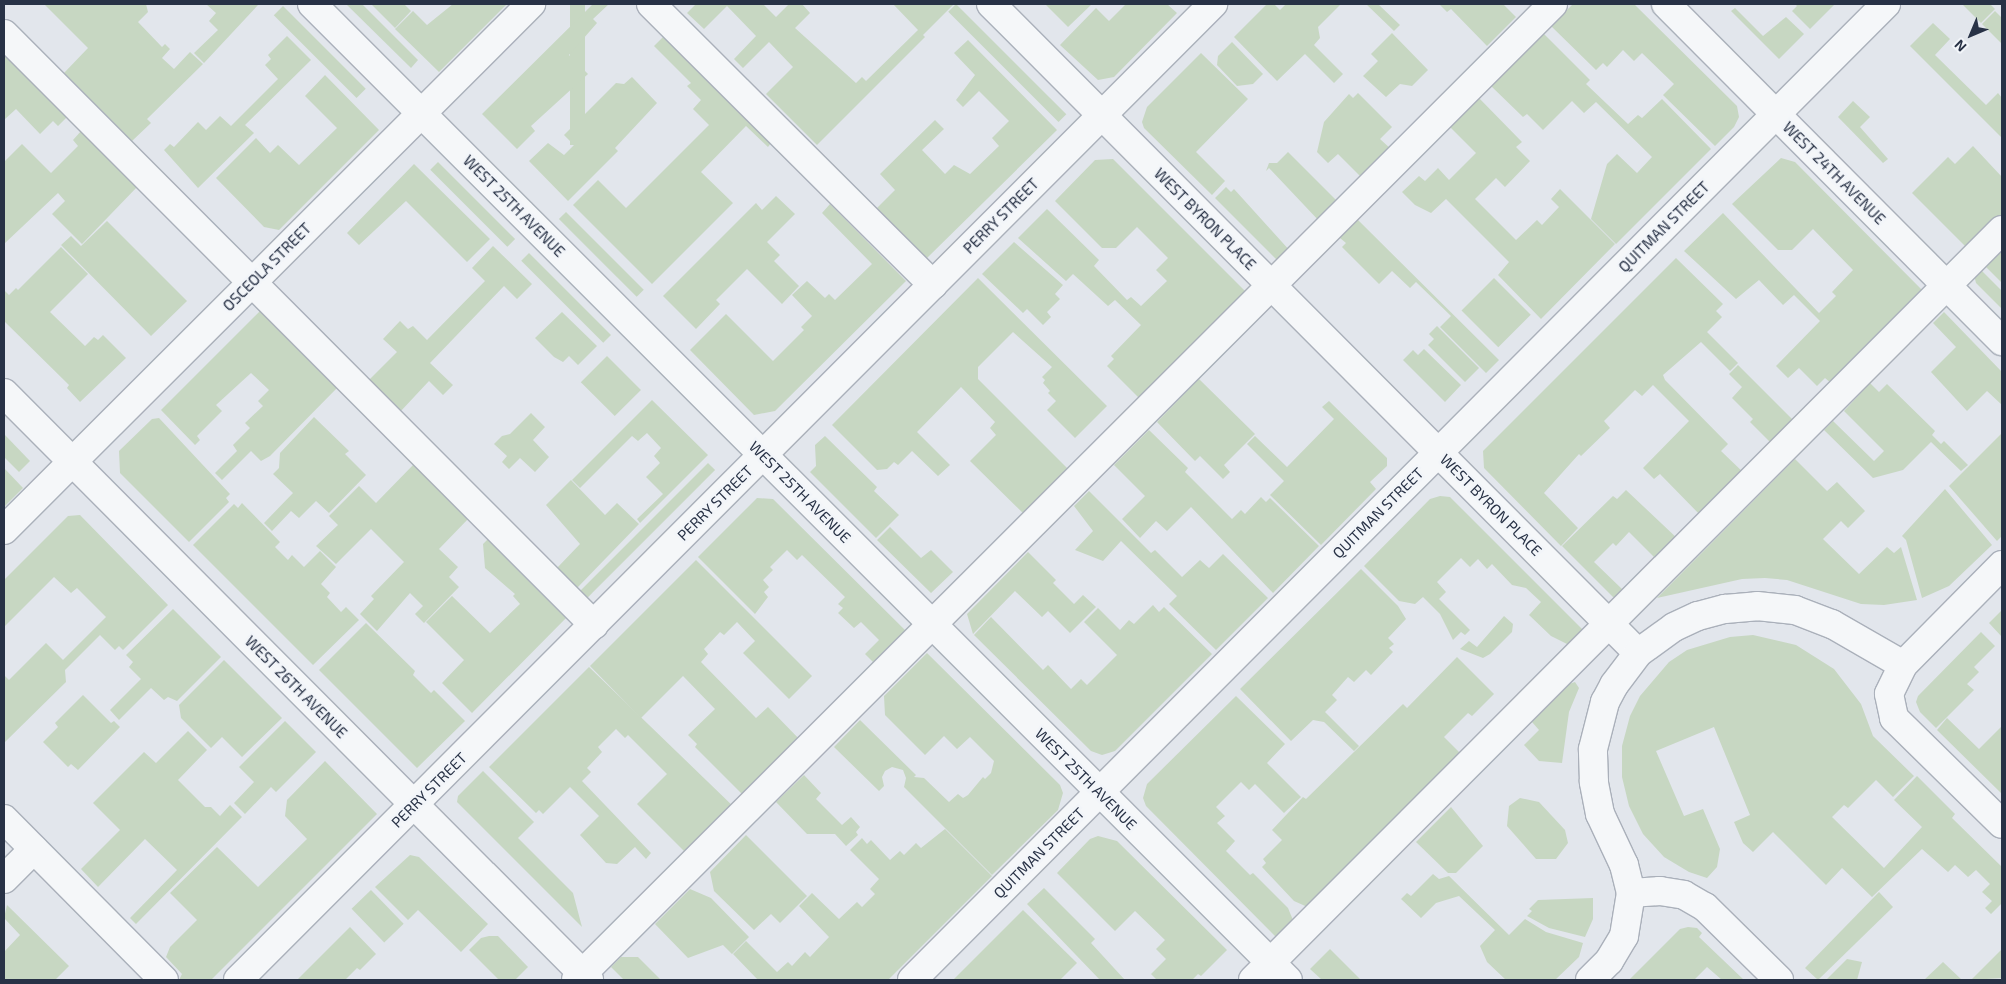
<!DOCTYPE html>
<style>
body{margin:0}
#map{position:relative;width:2006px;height:984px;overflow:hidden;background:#e2e6ec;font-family:"Exo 2",sans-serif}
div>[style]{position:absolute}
.green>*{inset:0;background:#c7d7c2;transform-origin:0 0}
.roads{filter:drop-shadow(1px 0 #aab0ba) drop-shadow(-1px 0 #aab0ba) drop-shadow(0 1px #aab0ba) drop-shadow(0 -1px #aab0ba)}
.minor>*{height:28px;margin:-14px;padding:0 14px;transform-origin:14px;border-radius:14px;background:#f5f7f9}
span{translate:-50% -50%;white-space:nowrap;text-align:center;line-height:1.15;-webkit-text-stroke:5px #f2f5f9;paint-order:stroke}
.street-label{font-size:15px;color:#283246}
.frame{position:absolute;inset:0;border:5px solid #283246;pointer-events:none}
.north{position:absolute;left:1946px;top:10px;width:50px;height:50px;-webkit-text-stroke:4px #f2f5f9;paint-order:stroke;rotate:225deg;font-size:14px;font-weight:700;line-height:20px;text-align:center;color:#283246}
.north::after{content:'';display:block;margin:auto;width:18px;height:22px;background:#283246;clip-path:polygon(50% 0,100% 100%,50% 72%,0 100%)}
</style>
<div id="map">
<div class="green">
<i style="clip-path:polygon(44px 4px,146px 4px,148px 12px,138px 22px,162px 47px,165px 44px,170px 49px,162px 58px,174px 69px,190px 52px,203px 64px,147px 119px,151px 123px,132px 141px,64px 73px,88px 48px)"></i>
<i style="clip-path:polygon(206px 4px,258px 5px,204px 63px,194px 53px,218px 30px,209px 21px,216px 13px)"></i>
<i style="clip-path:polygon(346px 4px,362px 4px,418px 60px,411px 68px)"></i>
<i style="clip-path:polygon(371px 4px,404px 4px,411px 11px,395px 28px)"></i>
<i style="clip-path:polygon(453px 4px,507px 4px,439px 72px,395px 29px,413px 11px,427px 25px)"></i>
<i style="left:570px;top:4px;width:15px;height:141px"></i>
<i style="clip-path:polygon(593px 4px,609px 4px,593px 19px,597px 23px,569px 55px,588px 74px,531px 126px,535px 131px,517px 149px,482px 114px)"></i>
<i style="clip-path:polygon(696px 4px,763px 4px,776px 17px,789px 4px,802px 4px,810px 13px,795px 28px,856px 83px,862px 77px,866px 81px,918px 30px,893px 4px,954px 4px,923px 35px,925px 37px,817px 145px,766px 94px,793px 67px,769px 42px,743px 68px,734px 59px,756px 36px,727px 6px,704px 29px,687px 13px)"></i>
<i style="left:956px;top:4px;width:156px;height:11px;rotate:45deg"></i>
<i style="clip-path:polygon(1045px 4px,1092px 4px,1068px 27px)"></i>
<i style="clip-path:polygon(1126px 4px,1167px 4px,1177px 13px,1114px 77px,1098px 80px,1060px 45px,1096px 8px,1109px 21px)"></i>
<i style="clip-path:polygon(1267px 4px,1274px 4px,1280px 10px,1286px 4px,1341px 4px,1318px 27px,1320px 38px,1314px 45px,1343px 74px,1334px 83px,1305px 54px,1277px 81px,1234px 37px)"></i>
<i style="clip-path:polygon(1366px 4px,1378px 4px,1400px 25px,1394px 31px)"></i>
<i style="clip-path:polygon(1439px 4px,1503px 4px,1516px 17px,1487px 46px,1451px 9px,1447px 12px)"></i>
<i style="clip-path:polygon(1573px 4px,1634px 4px,1737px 106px,1739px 117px,1734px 127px,1715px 146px,1663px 95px,1674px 84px,1642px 53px,1634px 61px,1623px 50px,1607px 67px,1603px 63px,1596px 70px,1551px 26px)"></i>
<i style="clip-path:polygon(1795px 4px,1835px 4px,1810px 29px,1792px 11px,1797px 6px)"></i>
<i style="clip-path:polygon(1962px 4px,1990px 4px,1995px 9px,1981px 23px)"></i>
<i style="left:283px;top:6px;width:117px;height:13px;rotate:45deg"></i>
<i style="clip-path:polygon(1735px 8px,1763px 36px,1786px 17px,1804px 34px,1779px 59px,1731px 11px)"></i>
<i style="clip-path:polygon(1995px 11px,2002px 18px,2002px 44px,1982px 24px)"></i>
<i style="clip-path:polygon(1933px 23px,1950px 39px,1935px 55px,1986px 105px,1998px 93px,2002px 98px,2002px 138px,1910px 46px)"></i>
<i style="clip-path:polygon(1392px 33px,1428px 70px,1412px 86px,1400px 84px,1386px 97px,1363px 76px,1378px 61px,1371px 54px)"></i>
<i style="clip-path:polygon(1544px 34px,1590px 80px,1586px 84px,1628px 124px,1638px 115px,1642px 118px,1662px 99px,1711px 149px,1616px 244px,1591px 219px,1607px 164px,1617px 154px,1637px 173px,1652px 157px,1596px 102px,1584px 113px,1572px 101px,1543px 130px,1527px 114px,1523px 117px,1491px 86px)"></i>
<i style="clip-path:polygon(287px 36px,311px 60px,245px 125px,254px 133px,198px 188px,164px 150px,170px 144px,174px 147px,198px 122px,206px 130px,220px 116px,231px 126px,278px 79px,265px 65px,271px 59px,268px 55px)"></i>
<i style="clip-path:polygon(663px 37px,771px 143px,768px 147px,746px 126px,701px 172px,733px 203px,652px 284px,573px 205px,598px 180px,626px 208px,709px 125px,693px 109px,701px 100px,687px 86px,691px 83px,654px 46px)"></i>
<i style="clip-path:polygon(968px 40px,1057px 130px,926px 259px,876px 209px,895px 190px,880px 174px,935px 120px,944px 129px,922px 150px,945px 174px,954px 165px,970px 174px,999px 146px,992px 138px,1009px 121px,979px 91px,963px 107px,956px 100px,975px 75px,954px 53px)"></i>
<i style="clip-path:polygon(1232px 42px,1263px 74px,1253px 84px,1237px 86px,1217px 65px,1218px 56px)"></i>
<i style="clip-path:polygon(4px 51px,68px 116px,58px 126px,53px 121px,40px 134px,16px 109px,4px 120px)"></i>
<i style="clip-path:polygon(1201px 53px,1248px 99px,1196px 152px,1225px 181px,1212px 195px,1144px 128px,1142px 122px,1147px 107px)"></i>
<i style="clip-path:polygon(325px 75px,379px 130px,279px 230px,264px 227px,216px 178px,256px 138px,270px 153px,278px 145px,299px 165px,337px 128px,305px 96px)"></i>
<i style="clip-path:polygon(632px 77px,657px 103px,615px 148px,618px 151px,568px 201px,529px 161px,548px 143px,564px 155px,574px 145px,564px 135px,616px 83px,624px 84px)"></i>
<i style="clip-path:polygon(1358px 93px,1392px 127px,1380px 139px,1392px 150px,1363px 179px,1338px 154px,1328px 163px,1317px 152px,1324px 122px,1349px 94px,1353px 98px)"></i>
<i style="clip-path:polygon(1478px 97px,1522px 142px,1516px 147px,1530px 161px,1505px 187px,1496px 178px,1475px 199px,1516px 240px,1537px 220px,1542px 225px,1559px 207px,1551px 199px,1560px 189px,1615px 244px,1541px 319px,1498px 275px,1509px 262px,1446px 199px,1431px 213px,1415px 205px,1402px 192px,1419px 176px,1425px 181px,1438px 168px,1449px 180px,1476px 153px,1449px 126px)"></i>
<i style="clip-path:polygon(1853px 101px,1870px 117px,1860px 127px,1888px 159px,1883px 163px,1838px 117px)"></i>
<i style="clip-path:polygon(82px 130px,138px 186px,82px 244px,52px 214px,65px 201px,58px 193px,4px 244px,4px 162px,22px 144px,51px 173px,78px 146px,73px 140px)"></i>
<i style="clip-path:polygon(1973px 146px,2002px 177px,2002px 216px,1969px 250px,1912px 193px,1948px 157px,1955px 164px)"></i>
<i style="clip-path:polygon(1288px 152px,1340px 204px,1321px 223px,1269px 168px,1266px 171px,1269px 163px,1277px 163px)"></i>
<i style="clip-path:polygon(1781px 158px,1795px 162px,1924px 292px,1832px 384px,1825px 378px,1817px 386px,1799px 368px,1788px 378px,1776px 366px,1820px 321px,1794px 295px,1783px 305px,1759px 280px,1736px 299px,1684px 251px,1723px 213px,1819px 313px,1836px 296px,1832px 292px,1853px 270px,1813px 229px,1792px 250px,1778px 250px,1732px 204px)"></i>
<i style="clip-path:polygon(1113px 159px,1250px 296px,1144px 403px,1107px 366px,1114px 359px,1111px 356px,1141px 325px,1115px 300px,1108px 306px,1073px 274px,1066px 281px,1018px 238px,1047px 209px,1099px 260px,1094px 266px,1127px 300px,1131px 297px,1141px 306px,1167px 281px,1156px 270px,1168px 258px,1137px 227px,1116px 248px,1102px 248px,1055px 201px,1095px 160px)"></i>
<i style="left:438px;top:162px;width:109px;height:11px;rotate:45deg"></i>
<i style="clip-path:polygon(414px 164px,490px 239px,467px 262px,406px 201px,359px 245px,347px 233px)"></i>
<i style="clip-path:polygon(1226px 187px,1231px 192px,1234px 189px,1291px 252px,1282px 260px,1277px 260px,1215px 198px)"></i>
<i style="clip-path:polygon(776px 196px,795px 214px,767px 242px,780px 255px,774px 261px,799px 286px,782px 304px,747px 269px,716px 300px,720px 304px,696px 329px,663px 296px,756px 203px,762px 210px)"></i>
<i style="clip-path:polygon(830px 204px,906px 281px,775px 411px,754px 415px,690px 350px,726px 314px,773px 361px,804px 330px,801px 327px,812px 316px,792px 295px,807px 281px,825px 298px,829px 294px,835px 300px,872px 264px,822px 213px)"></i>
<i style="left:566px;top:212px;width:110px;height:10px;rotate:45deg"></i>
<i style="clip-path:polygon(1358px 220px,1499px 360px,1486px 373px,1440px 327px,1451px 316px,1416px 282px,1410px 288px,1392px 271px,1379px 284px,1342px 247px,1346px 243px,1340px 238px)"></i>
<i style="clip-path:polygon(107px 221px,187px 301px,151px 336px,61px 245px,71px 236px,81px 246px)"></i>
<i style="clip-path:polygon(1014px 242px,1063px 285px,1055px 294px,1060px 299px,1047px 312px,1051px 317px,1043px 325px,1027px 309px,1023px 313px,982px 274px)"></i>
<i style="clip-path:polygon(493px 246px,532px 284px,517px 299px,504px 286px,430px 363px,453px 385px,443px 395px,429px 381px,400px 412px,368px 381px,397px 352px,383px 339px,400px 321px,408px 329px,413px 326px,427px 340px,485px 281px,472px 268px)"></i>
<i style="clip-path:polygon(61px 247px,88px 274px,50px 312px,85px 346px,94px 337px,98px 340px,103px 335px,126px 358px,80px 402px,67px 388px,69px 385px,4px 321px,4px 290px,9px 295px,16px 288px,18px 290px)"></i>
<i style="clip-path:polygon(2002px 247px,2002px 283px,1984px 265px)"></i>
<i style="left:529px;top:253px;width:116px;height:11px;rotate:45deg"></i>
<i style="clip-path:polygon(1676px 258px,1723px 304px,1716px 311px,1722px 317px,1707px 332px,1738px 363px,1730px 371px,1701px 342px,1663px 375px,1665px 380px,1728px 444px,1721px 451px,1746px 475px,1703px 518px,1660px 474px,1654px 479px,1643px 468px,1689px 421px,1653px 385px,1642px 396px,1635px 390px,1604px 421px,1610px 428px,1581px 456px,1579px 454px,1544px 493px,1578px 528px,1561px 546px,1484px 468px,1483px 451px)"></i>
<i style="clip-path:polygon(1980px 269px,2002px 291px,2002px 309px,1976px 283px,1974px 275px)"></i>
<i style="clip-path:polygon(978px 278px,1107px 406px,1075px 438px,1047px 410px,1056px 401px,1048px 393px,1050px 391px,1043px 383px,1045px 380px,1042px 377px,1052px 367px,1013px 332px,978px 367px,978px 379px,1072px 473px,1028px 518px,970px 461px,996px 435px,990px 428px,995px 422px,961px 387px,917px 432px,950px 465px,938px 476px,912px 451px,898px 465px,894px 462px,887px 469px,877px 470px,832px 425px)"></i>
<i style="left:1494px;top:278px;width:52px;height:46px;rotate:45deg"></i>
<i style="clip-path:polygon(260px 311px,337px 388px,270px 456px,261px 461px,251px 451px,222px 480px,215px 473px,237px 451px,233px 445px,250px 428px,245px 423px,263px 406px,258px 401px,269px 390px,251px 373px,216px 405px,222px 411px,197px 436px,200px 440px,195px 445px,161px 410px)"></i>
<i style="clip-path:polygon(562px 312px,597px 346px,578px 365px,569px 356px,563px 362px,554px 357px,535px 338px)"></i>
<i style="clip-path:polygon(1944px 312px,2002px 372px,2002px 405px,1987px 391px,1967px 411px,1931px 372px,1956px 347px,1933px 323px)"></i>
<i style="clip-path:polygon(1437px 326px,1479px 368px,1465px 382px,1428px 345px,1434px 339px,1429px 334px)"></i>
<i style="clip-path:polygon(1424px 349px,1461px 385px,1445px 402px,1403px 360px,1413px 350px,1418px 355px)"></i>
<i style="left:607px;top:356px;width:48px;height:37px;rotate:45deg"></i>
<i style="clip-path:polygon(1738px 365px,1799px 426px,1776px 448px,1750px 422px,1753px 419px,1732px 398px,1742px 387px,1729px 374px)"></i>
<i style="clip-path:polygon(1199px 379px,1255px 434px,1224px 465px,1230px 472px,1223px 479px,1200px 456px,1195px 461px,1157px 422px)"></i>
<i style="clip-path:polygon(1870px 383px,1879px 392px,1887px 384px,1935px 431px,1932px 435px,1941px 444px,1944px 441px,1968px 465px,1961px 471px,1931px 442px,1903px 470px,1873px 478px,1824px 430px,1833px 421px,1874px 461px,1884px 451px,1844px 411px)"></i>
<i style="clip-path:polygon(652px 400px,708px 455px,640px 523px,637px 519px,663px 494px,646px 477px,660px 463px,654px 456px,661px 448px,647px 433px,638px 441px,632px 436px,580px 488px,572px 480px)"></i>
<i style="clip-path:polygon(1329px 401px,1387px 458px,1387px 466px,1370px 482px,1376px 489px,1321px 545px,1270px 495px,1284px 481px,1247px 444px,1255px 436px,1287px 467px,1334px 419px,1322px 407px)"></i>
<i style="clip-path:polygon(531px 413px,545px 427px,533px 440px,549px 457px,535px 472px,520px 458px,509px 469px,502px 462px,507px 456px,494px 444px,502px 436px,510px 434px)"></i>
<i style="clip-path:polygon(314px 417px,349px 451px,345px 454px,366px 475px,329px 513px,316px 501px,299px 518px,291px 511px,272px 531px,264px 523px,293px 493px,273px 474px,279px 468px,280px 453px)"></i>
<i style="clip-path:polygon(159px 418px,230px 494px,226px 498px,229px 502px,189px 542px,120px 473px,119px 451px,152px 419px)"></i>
<i style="clip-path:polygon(1149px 430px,1188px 468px,1185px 472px,1232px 519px,1241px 510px,1245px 514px,1261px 497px,1266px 502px,1270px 498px,1319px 546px,1273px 593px,1191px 507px,1167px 531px,1156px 521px,1140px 538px,1122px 519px,1145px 496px,1114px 465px)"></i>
<i style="clip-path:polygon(2002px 433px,2002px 536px,1997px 541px,1949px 486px)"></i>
<i style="clip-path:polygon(4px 434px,30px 461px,19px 472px,4px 457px)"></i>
<i style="clip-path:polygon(825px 436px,877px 487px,874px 491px,899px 515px,876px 538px,810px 472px,816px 466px,815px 445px)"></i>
<i style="clip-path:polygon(1795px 459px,1827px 491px,1837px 482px,1865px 511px,1848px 528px,1841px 521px,1823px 539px,1859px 574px,1887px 547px,1894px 553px,1901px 547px,1917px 600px,1884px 605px,1861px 604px,1787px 580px,1765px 578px,1742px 579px,1657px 598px)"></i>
<i style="left:708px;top:463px;width:10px;height:183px;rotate:45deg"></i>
<i style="clip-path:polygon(414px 464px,469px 518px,439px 549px,458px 567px,449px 577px,459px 587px,424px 623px,415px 614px,423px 606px,410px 593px,377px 631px,360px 614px,374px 599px,371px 596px,404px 562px,371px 529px,336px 564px,316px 546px,338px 525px,329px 516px,359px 486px,376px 503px)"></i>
<i style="clip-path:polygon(4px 468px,23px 488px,4px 507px)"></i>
<i style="clip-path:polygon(571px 480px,605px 515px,617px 503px,639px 524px,577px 588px,557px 568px,580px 544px,546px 505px)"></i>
<i style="clip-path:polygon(1945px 489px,1992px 545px,1949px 586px,1922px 598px,1906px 540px,1902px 536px)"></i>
<i style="clip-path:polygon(1626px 490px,1679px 540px,1656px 563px,1652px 559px,1654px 557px,1629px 532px,1616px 546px,1613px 543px,1594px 562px,1622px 589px,1625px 586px,1628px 590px,1621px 598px,1613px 597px,1562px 546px,1613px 496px,1617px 499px)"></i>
<i style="clip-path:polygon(1089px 491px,1151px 553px,1155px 550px,1182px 577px,1200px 560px,1209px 568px,1223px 554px,1268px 598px,1216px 650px,1169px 604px,1177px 596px,1121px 541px,1103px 561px,1075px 550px,1093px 531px,1074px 506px)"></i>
<i style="clip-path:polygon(1440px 496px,1450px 497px,1585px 632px,1571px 646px,1551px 636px,1529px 615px,1541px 602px,1526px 588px,1512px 585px,1492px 564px,1487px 569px,1478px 559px,1470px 567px,1461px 558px,1437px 582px,1446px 592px,1439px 599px,1470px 630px,1465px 635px,1461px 632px,1453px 640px,1440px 614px,1423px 597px,1415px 604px,1399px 601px,1364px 566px,1430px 499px)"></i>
<i style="clip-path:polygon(757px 498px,773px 499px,909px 634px,874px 669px,870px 665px,873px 662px,865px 654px,879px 640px,861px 622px,854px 628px,838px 613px,843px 608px,838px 604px,845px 597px,802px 555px,797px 560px,787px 550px,770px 567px,773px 570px,763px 580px,769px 587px,764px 592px,768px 597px,755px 614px,698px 557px)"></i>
<i style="clip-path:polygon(242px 503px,280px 542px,275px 547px,288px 560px,292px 555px,304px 567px,320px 551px,336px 567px,321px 584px,330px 593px,327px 597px,341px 612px,346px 607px,359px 620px,313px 665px,193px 545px,234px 504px,238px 508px)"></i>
<i style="clip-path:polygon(80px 515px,168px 605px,123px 650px,119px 646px,115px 650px,100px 635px,65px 670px,66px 682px,4px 743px,4px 675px,9px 680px,46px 643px,63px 660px,106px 617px,77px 588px,71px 593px,54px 577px,4px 627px,4px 580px,68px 516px)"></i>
<i style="clip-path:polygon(890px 527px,921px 558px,931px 550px,953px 572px,931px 593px,877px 540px)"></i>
<i style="clip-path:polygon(489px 538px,568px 616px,472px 713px,442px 683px,464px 660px,426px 622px,452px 596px,490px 633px,520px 604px,513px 596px,515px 594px,485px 568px,483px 544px)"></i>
<i style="clip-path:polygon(1028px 552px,1056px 580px,1053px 583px,1074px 604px,1083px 595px,1096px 607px,1070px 633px,1048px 611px,1042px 617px,1015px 591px,973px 634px,967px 614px)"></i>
<i style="clip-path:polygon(696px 560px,812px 676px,789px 699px,743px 653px,755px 641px,737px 622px,724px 635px,720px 632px,704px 649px,708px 654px,701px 662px,756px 718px,768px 707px,803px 743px,747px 799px,695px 747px,697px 744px,688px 735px,715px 709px,683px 676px,641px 718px,590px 666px)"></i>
<i style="clip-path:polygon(1361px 569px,1398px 606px,1406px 619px,1388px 638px,1394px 644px,1389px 648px,1393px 652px,1371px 675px,1366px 670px,1354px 682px,1348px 677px,1332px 695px,1337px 700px,1325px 712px,1359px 746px,1354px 751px,1324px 722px,1313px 720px,1291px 741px,1240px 689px)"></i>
<i style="clip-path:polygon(1153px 605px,1159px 612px,1164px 607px,1212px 654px,1115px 751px,1102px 755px,1091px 751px,974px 635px,991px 617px,1043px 670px,1048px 665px,1071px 689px,1081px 679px,1087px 685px,1117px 655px,1084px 622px,1098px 608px,1120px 630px,1129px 620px,1134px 624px)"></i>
<i style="clip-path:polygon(173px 609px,221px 657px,177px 701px,168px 697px,164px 700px,151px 688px,119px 720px,110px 710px,141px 679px,129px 667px,133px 662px,126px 655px)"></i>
<i style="clip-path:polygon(2002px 610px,2002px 637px,1989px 623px)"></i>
<i style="clip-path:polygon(1504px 616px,1513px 624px,1512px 632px,1490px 654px,1483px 658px,1460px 649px,1469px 641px,1477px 647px)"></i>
<i style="clip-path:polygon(366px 623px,415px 671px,413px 675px,431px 693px,434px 690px,465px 721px,417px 768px,319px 670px)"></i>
<i style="clip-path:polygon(1981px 632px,1995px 646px,1974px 667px,1979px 672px,1967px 684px,1974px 690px,1936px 728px,1920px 712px,1916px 702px,1918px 696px)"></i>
<i style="clip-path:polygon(1753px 635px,1796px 645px,1834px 669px,1861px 704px,1873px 736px,1914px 776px,1893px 797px,1876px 780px,1848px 808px,1844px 805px,1832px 817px,1884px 868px,1922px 827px,1894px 800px,1917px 776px,1955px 814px,1952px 818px,2002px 867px,2002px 903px,1991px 914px,1985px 908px,1992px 901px,1982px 892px,1990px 884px,1976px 870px,1968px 877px,1955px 865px,1948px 872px,1922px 849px,1872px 897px,1842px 868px,1826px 885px,1773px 832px,1753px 852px,1743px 843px,1734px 822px,1750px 815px,1714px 727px,1656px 751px,1684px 816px,1703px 809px,1720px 849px,1717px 867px,1707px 878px,1689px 872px,1664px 857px,1643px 834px,1629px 806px,1622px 777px,1622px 746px,1630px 716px,1640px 696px,1669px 662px,1687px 650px,1730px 637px)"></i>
<i style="clip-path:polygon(927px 653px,1060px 785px,1063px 793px,1058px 810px,992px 875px,904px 787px,906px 778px,903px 770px,892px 767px,885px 771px,882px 777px,884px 786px,879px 791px,834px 747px,860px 720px,916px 775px,914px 777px,924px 778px,949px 802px,958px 794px,963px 798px,968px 795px,983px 777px,985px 779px,991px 773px,994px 761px,970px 737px,957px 749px,944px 736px,925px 755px,885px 715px,884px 696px)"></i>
<i style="clip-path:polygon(1457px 657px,1494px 694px,1472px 716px,1468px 713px,1444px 737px,1464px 757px,1312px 909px,1294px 901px,1262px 867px,1266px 863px,1263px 859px,1282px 840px,1272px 830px,1303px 797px,1306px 799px,1403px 704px,1407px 708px)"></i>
<i style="clip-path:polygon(224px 660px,282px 718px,242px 757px,222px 737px,211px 748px,181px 718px,179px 705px)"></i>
<i style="clip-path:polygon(589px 667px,737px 810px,690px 857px,637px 804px,667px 774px,628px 735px,625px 738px,616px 729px,598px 747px,602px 752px,587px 768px,591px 772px,582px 781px,651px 853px,646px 859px,635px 847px,617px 864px,606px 863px,580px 835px,599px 816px,570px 787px,543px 814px,539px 810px,536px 813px,489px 767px)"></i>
<i style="clip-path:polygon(1575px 682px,1579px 688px,1569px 712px,1562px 763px,1539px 761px,1524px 745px,1539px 730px,1532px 722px,1569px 684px)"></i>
<i style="clip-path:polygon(83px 695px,111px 723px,114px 721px,120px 727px,78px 770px,71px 764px,68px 767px,43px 742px,58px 727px,55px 723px)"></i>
<i style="clip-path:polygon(1236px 696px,1285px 744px,1267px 763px,1301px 797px,1284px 813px,1255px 784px,1249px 790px,1241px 782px,1216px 807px,1225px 816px,1217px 823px,1235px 841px,1226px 851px,1250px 875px,1253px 873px,1288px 908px,1295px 925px,1279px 940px,1146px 806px,1143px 798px,1147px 784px)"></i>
<i style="clip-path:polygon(1947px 718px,1979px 749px,2002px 726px,2002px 794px,1937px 730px)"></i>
<i style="clip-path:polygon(285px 721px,316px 752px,276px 792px,271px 787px,245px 814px,234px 803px,254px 782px,239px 767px)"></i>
<i style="clip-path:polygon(188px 731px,207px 750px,178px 780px,205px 807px,211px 807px,220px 816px,230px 805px,242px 817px,136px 924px,130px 918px,177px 870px,145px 839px,98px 887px,81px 869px,120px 830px,93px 803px,144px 752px,156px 763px)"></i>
<i style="clip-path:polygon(325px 761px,377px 814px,211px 980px,179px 980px,182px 974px,166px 957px,170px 947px,197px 920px,170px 893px,217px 847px,258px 887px,307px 839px,285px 816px,287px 800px)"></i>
<i style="clip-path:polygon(483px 771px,534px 822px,518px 838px,573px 893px,582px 927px,457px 802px,458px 796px)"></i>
<i style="clip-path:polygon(804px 775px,821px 793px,816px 799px,842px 825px,851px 817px,860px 827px,856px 832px,858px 835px,846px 846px,835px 834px,807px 834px,776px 802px)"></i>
<i style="clip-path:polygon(1520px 798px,1539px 802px,1565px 830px,1568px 843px,1556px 859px,1536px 859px,1507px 826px,1509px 806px)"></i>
<i style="clip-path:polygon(1451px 807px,1483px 846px,1456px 873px,1448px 873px,1416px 842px)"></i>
<i style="clip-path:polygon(945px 829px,992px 876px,888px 980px,758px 980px,733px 954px,746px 941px,777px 972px,788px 962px,792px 966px,805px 952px,810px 957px,829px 937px,799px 906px,812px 893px,839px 919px,857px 902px,862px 907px,875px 894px,870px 889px,879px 879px,850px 850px,862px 838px,867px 844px,871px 840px,890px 860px,900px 851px,904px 855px,916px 843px,921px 848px)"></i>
<i style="clip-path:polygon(746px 835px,807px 896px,780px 923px,771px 914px,754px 930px,714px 891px,710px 872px)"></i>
<i style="clip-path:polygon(1098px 836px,1117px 841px,1227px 950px,1201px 976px,1198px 974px,1192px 980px,1157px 980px,1151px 974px,1166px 959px,1156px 949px,1165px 940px,1135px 911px,1115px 931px,1057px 873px,1090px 839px)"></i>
<i style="clip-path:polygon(410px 855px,419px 857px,488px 924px,461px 952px,418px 910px,408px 920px,375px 887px)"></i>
<i style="clip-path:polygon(1433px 874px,1439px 879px,1449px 876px,1509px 935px,1525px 919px,1546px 932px,1583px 943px,1579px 957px,1555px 980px,1506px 980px,1487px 962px,1480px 946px,1495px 930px,1459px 896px,1436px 903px,1421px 918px,1401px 899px,1407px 893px,1411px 896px)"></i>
<i style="clip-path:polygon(1044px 888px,1095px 939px,1091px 943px,1125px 980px,1100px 980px,1027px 904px)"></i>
<i style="clip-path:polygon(690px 889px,711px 898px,749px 937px,732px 954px,723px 945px,688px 958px,655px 924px)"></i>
<i style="left:371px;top:890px;width:47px;height:27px;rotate:46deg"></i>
<i style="clip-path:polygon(1879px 892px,1893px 907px,1818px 980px,1805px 968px)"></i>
<i style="clip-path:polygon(1593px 898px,1593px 919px,1585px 937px,1549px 928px,1527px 916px,1532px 911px,1529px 909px,1538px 900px)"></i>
<i style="clip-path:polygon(7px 905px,69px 966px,55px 980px,4px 980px,4px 952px,20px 935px,4px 918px)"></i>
<i style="clip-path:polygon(1023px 910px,1077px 963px,1060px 980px,953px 980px)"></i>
<i style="clip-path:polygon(350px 927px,376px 954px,360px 970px,357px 968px,345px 980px,297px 980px)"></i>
<i style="clip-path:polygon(1688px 927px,1697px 928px,1702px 933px,1699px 937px,1744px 980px,1722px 980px,1707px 967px,1694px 980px,1629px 980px,1680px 929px)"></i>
<i style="clip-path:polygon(489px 936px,498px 936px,528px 967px,515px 980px,499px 980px,469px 950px,481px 938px)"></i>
<i style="clip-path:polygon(1330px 949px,1361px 980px,1322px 980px,1310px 969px)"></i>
<i style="clip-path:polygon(2002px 949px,2002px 978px,1971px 980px)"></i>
<i style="clip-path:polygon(621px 957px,638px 957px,661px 980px,624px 980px,611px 967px)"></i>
<i style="clip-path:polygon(1847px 959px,1862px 962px,1857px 980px,1826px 980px)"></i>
<i style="clip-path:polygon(1943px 962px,1962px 980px,1924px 980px)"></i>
</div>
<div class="roads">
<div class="minor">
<i style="left:312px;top:4px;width:1380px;rotate:45deg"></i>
<i style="left:651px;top:4px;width:398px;rotate:44.9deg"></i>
<i style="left:991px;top:4px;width:916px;rotate:45.09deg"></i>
<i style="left:1666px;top:4px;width:476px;rotate:45.1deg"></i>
<i style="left:4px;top:34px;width:835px;rotate:45.05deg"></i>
<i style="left:4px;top:393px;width:829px;rotate:45.1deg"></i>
<i style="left:4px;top:530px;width:745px;rotate:-44.95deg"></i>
<i style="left:2002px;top:565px;width:141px;rotate:134.7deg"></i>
<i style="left:1903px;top:665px;width:32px;rotate:116deg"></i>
<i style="left:1889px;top:694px;width:25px;rotate:78deg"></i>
<i style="left:1894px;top:718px;width:151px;rotate:44.5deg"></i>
<i style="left:4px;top:819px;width:227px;rotate:45.2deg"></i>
<i style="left:4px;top:879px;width:42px;rotate:-45deg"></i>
<i style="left:1631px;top:893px;width:29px;rotate:-4deg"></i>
<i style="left:1660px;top:891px;width:24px;rotate:9deg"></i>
<i style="left:1684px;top:895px;width:24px;rotate:30deg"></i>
<i style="left:1705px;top:907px;width:104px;rotate:44.6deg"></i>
<i style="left:238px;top:980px;width:1380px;rotate:-45.03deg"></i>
<i style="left:576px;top:980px;width:1381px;rotate:-44.97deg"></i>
<i style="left:912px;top:980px;width:1379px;rotate:-45.06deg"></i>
<i style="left:1253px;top:980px;width:1060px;rotate:-45.04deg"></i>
<i style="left:1590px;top:980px;width:27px;rotate:-45deg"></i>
<i style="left:1609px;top:961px;width:29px;rotate:-59deg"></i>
<i style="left:1624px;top:936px;width:44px;rotate:-80.8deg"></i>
<i style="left:1631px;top:893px;width:29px;rotate:-104deg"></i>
<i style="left:1624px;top:865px;width:56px;rotate:-115.2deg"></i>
<i style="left:1600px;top:814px;width:33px;rotate:-101deg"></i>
<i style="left:1594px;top:782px;width:33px;rotate:-92deg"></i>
<i style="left:1593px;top:749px;width:49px;rotate:-75.7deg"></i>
<i style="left:1605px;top:702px;width:19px;rotate:-62deg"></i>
<i style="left:1614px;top:685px;width:40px;rotate:-53deg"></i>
<i style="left:1638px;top:653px;width:44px;rotate:-35.8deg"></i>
<i style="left:1674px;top:627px;width:26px;rotate:-25deg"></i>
<i style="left:1698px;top:616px;width:28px;rotate:-15deg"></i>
<i style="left:1725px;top:609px;width:32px;rotate:-5deg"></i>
<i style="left:1757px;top:606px;width:38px;rotate:6deg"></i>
<i style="left:1795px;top:610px;width:40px;rotate:21deg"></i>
<i style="left:1832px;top:624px;width:82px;rotate:30deg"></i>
</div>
</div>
<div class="street-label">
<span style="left:1834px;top:173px;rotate:45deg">WEST 24TH AVENUE</span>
<span style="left:514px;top:206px;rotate:45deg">WEST 25TH AVENUE</span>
<span style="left:1001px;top:216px;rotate:-45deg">PERRY STREET</span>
<span style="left:1205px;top:219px;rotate:45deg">WEST BYRON PLACE</span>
<span style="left:1664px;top:227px;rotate:-45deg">QUITMAN STREET</span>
<span style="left:267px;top:267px;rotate:-45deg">OSCEOLA STREET</span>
<span style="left:800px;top:492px;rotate:45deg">WEST 25TH AVENUE</span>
<span style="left:715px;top:503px;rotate:-45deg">PERRY STREET</span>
<span style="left:1491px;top:505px;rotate:45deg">WEST BYRON PLACE</span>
<span style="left:1378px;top:513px;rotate:-45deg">QUITMAN STREET</span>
<span style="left:296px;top:687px;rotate:45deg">WEST 26TH AVENUE</span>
<span style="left:1086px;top:779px;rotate:45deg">WEST 25TH AVENUE</span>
<span style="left:429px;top:790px;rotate:-45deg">PERRY STREET</span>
<span style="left:1039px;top:853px;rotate:-45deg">QUITMAN STREET</span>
</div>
<div class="frame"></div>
<div class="north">N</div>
</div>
